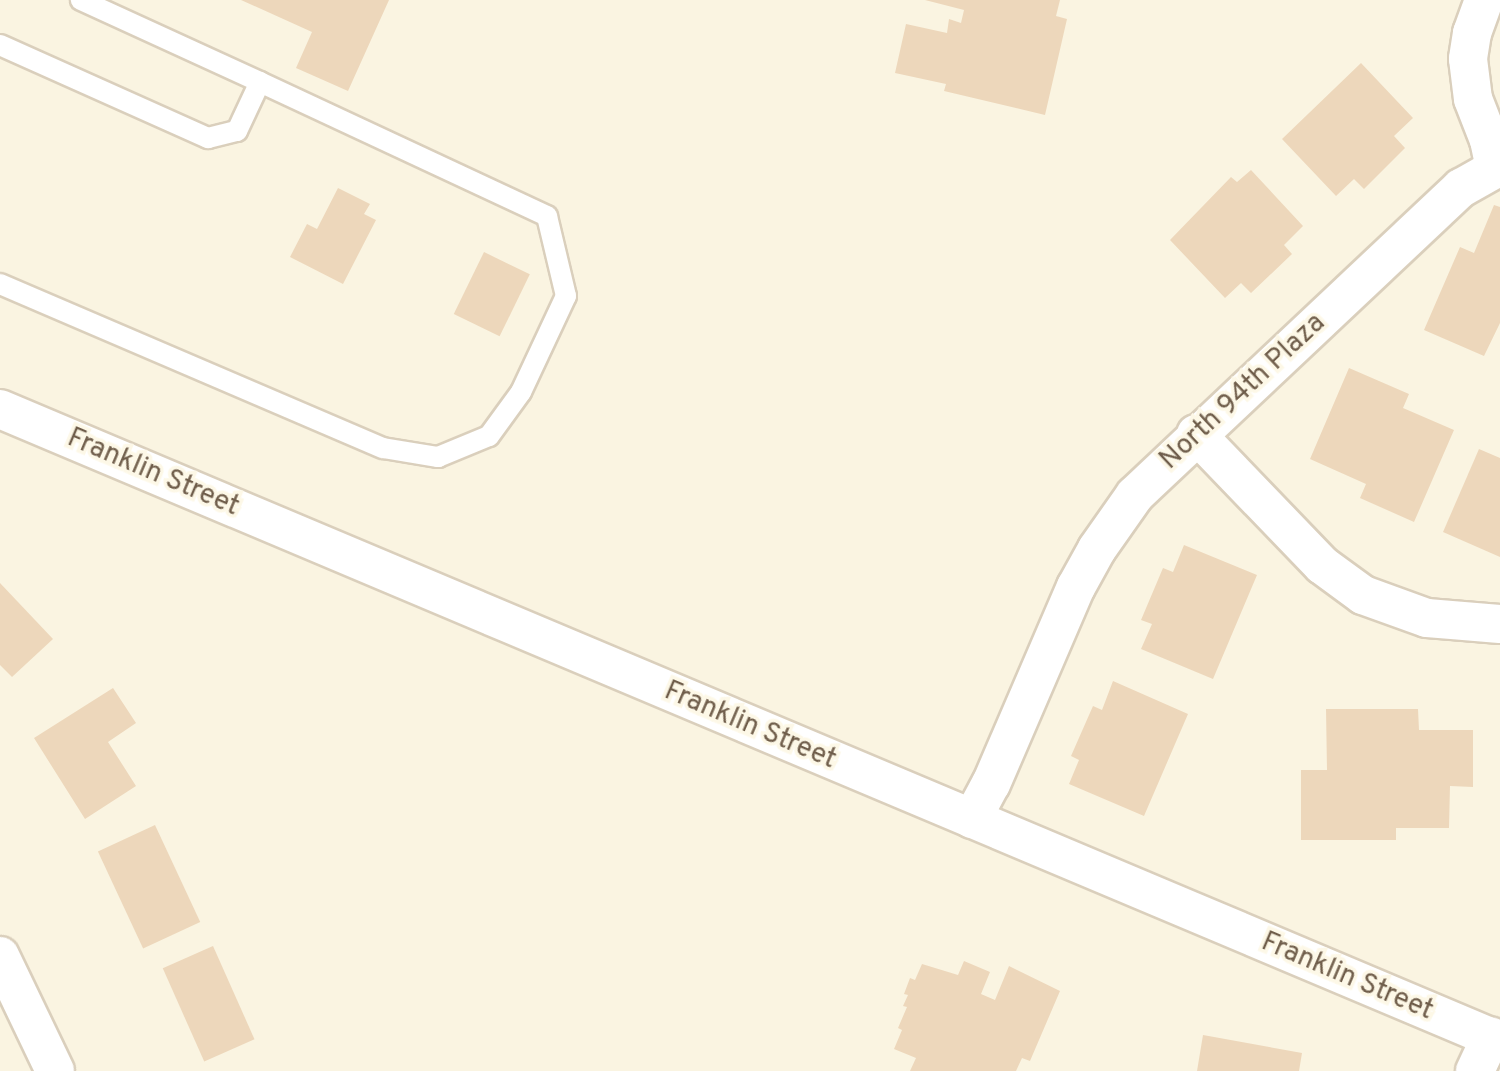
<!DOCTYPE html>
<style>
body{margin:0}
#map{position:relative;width:1500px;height:1071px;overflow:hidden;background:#faf4e1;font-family:Overpass,sans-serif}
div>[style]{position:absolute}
.building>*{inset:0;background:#edd7bb;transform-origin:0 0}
.roads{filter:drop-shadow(2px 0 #dacfbc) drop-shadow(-2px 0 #dacfbc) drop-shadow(0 2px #dacfbc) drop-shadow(0 -2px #dacfbc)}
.lane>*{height:20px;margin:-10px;padding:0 10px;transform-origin:10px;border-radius:10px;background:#fff}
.street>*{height:38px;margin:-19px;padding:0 19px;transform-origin:19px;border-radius:19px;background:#fff}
span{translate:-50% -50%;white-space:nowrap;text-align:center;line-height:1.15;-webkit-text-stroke:7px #fdf8e7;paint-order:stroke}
.street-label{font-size:28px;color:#6f5d4a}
</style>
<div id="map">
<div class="building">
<i style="clip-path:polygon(241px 0,389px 0,348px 91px,296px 68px,312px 32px)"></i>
<i style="clip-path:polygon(925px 0,1060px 0,1056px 16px,1067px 19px,1045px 115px,944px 91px,946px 84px,895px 73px,906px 24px,947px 33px,949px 19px,961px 23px,964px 10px)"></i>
<i style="clip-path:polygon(1361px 63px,1413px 118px,1394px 136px,1405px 148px,1364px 189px,1354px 179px,1336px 196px,1282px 139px)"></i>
<i style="clip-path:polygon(1251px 170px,1303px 226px,1284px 245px,1292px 254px,1251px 293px,1241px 283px,1225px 298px,1170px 240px,1231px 177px,1237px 182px)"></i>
<i style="clip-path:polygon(338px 188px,370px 204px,364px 214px,376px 220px,343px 284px,290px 257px,307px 224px,317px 229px)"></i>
<i style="clip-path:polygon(1494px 205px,1500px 207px,1500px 323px,1484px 356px,1424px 330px,1460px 247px,1474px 253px)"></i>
<i style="left:484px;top:252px;width:51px;height:69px;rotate:26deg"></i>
<i style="clip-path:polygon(1349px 368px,1409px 394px,1403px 408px,1454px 430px,1414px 522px,1360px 498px,1366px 484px,1310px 459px)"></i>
<i style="clip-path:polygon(1479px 449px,1500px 458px,1500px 557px,1443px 532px)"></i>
<i style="clip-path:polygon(1184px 545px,1257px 575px,1213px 679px,1141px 649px,1152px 624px,1141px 620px,1163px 568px,1173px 572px)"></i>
<i style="clip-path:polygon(0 583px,53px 639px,12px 677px,0 665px)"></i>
<i style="clip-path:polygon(1113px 681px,1188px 714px,1144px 816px,1069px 784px,1079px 760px,1071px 756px,1093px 706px,1102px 710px)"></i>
<i style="clip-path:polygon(113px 688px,136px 723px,108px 742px,136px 786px,85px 819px,34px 738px)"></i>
<i style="clip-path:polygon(1326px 709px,1418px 709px,1419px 730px,1473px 730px,1473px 787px,1450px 786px,1449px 828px,1396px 828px,1396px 840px,1301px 840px,1301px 770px,1327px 770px)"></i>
<i style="left:155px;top:825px;width:107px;height:63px;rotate:65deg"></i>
<i style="left:213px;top:946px;width:102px;height:55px;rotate:66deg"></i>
<i style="clip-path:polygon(964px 961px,990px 972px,981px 994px,995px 1000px,1009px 966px,1060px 991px,1030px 1061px,1022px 1058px,1016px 1071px,910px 1071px,916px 1058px,894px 1049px,902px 1030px,898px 1028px,907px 1007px,903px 1006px,908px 995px,904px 994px,910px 978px,915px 980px,922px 964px,958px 975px)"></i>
<i style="clip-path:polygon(1203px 1035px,1302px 1053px,1299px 1071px,1197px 1071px)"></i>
</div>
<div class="roads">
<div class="lane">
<i style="left:0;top:45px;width:228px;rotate:24.1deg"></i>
<i style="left:208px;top:138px;width:30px;rotate:-14deg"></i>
<i style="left:237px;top:131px;width:54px;rotate:-64.9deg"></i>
<i style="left:260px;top:82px;width:197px;rotate:-155.4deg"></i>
<i style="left:0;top:284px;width:417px;rotate:23.2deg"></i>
<i style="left:383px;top:448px;width:56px;rotate:9.3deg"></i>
<i style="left:438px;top:457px;width:55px;rotate:-22.4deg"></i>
<i style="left:489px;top:436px;width:54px;rotate:-54deg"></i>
<i style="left:521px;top:392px;width:106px;rotate:-64.9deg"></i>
<i style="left:566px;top:296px;width:82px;rotate:-103.4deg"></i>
<i style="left:547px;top:216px;width:317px;rotate:-155deg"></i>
</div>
<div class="street">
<i style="left:1484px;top:0;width:35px;rotate:110deg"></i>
<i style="left:1472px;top:33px;width:26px;rotate:99deg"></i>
<i style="left:1468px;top:59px;width:40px;rotate:82.9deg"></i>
<i style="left:1473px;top:99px;width:44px;rotate:68.7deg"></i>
<i style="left:1489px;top:140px;width:30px;rotate:78deg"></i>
<i style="left:0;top:409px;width:1628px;rotate:22.85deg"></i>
<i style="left:1196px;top:434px;width:182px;rotate:46.1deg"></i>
<i style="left:1322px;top:565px;width:51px;rotate:36.2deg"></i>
<i style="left:1363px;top:595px;width:68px;rotate:19.8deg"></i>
<i style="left:1427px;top:618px;width:73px;rotate:4.7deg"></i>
<i style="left:972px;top:819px;width:40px;rotate:-62deg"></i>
<i style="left:991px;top:784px;width:215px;rotate:-66.7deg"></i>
<i style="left:1076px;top:587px;width:43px;rotate:-61.1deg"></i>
<i style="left:1097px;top:549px;width:66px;rotate:-54.9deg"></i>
<i style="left:1135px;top:495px;width:448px;rotate:-43.3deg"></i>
<i style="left:1461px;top:188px;width:45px;rotate:-29.4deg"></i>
<i style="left:0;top:956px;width:127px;rotate:64.4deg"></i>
<i style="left:1475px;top:1071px;width:38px;rotate:-65deg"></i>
</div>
</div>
<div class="street-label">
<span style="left:1243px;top:392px;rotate:-43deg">North 94th Plaza</span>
<span style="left:153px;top:473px;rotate:23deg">Franklin Street</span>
<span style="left:750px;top:726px;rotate:23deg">Franklin Street</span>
<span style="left:1347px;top:977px;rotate:23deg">Franklin Street</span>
</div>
</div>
